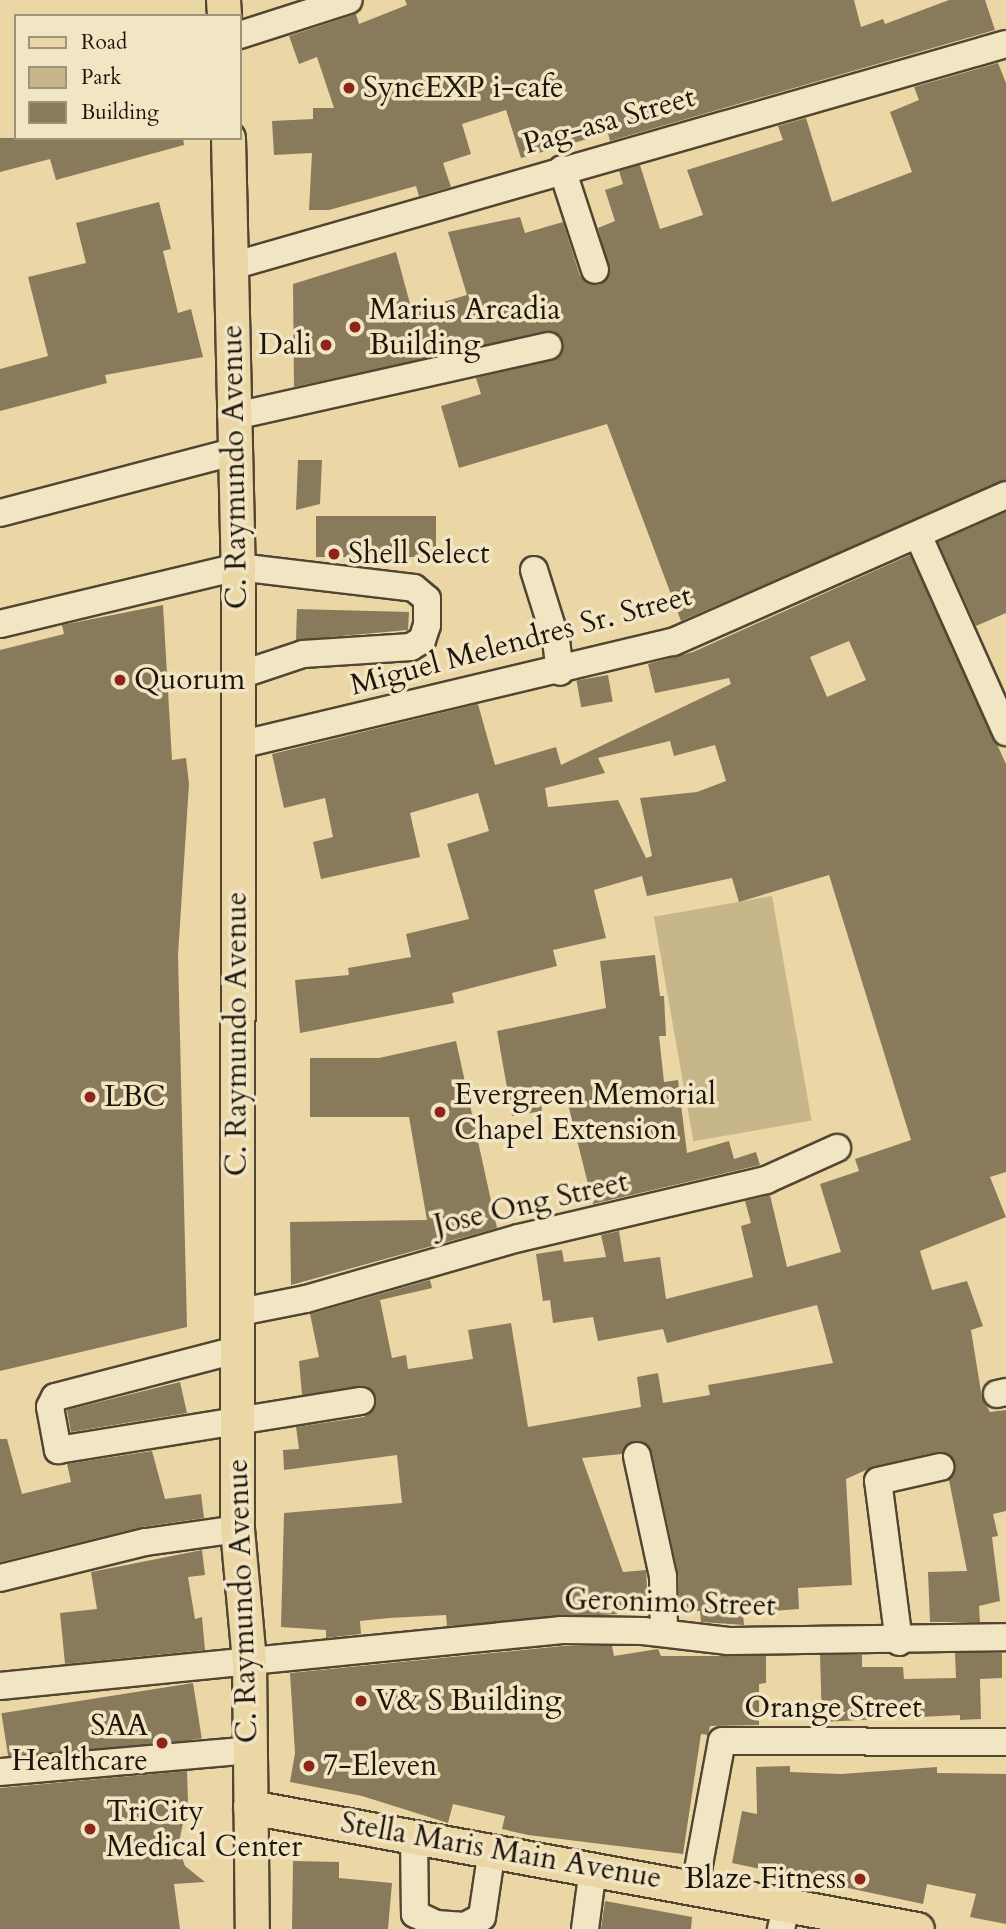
<!DOCTYPE html>
<style>
body{margin:0}
#map{position:relative;width:1006px;height:1929px;overflow:hidden;background:#ebd7a5;font-family:Cardo,serif}
div>[style]{position:absolute}
.green>*{inset:0;background:#c8b68b;transform-origin:0 0}
.building>*{inset:0;background:#897a5c;transform-origin:0 0}
.roads{filter:drop-shadow(2px 0 #514632) drop-shadow(-2px 0 #514632) drop-shadow(0 2px #514632) drop-shadow(0 -2px #514632)}
.minor>*{height:26px;margin:-13px;padding:0 13px;transform-origin:13px;border-radius:13px;background:#f2e5c4}
.major>*{height:33px;margin:-16.5px;padding:0 16.5px;transform-origin:16.5px;border-radius:16.5px;background:#ebd7a5}
.dots>*{width:19px;height:19px;translate:-50% -50%;box-sizing:border-box;border:4px solid #f2e5c4;border-radius:50%}
span{translate:-50% -50%;white-space:nowrap;text-align:center;line-height:1.15;-webkit-text-stroke:7px #f2e5c4;paint-order:stroke}
.poi-label{font-size:30px;color:#1e160c}
.left{translate:0 -50%;text-align:left}
.right{translate:-100% -50%;text-align:right}
.street-label{font-size:30px;color:#1e160c}
.legend{position:absolute;left:14px;top:14px;width:228px;height:126px;box-sizing:border-box;background:#f2e5c4;border:2px solid #9d927a;margin:0;padding:9px 12px;list-style:none;font-size:21px;color:#1e160c}
.legend li{display:flex;align-items:center;gap:14px;height:35px}
.legend b{width:35px;border:2px solid #9d927a}
</style>
<div id="map">
<div class="green">
<i style="left:772px;top:896px;width:228px;height:120px;rotate:80deg"></i>
</div>
<div class="building">
<i style="clip-path:polygon(405px 0,854px 0,861px 27px,883px 19px,885px 24px,949px 0,985px 0,995px 30px,610px 141px,608px 133px,521px 158px,506px 110px,462px 124px,471px 154px,443px 163px,451px 187px,419px 196px,416px 186px,329px 210px,309px 210px,312px 153px,274px 155px,272px 121px,313px 119px,313px 108px,334px 108px,317px 57px,299px 64px,289px 36px,356px 14px,359px 24px,407px 5px)"></i>
<i style="clip-path:polygon(998px 63px,1006px 83px,1006px 480px,681px 621px,607px 424px,459px 468px,441px 406px,481px 394px,476px 378px,558px 358px,563px 343px,553px 331px,294px 387px,293px 284px,396px 252px,412px 311px,467px 295px,448px 232px,520px 217px,525px 233px,563px 222px,580px 276px,599px 285px,610px 273px,598px 228px,615px 221px,605px 190px,623px 184px,619px 171px,640px 165px,660px 229px,703px 215px,687px 170px,783px 140px,778px 126px,806px 118px,832px 202px,912px 172px,890px 112px,919px 100px,914px 87px)"></i>
<i style="clip-path:polygon(0 138px,183px 138px,184px 145px,56px 180px,50px 159px,0 172px)"></i>
<i style="clip-path:polygon(159px 202px,171px 249px,163px 251px,178px 313px,191px 309px,203px 357px,105px 375px,107px 383px,0 411px,0 369px,48px 356px,28px 277px,86px 263px,76px 223px)"></i>
<i style="clip-path:polygon(298px 460px,322px 460px,320px 504px,296px 510px)"></i>
<i style="clip-path:polygon(1006px 512px,1006px 613px,976px 626px,938px 542px)"></i>
<i style="left:316px;top:516px;width:120px;height:41px"></i>
<i style="clip-path:polygon(evenodd,910px 555px,1006px 764px,1006px 1172px,990px 1177px,1006px 1217px,920px 1251px,932px 1290px,967px 1281px,983px 1326px,971px 1330px,982px 1398px,990px 1412px,1006px 1410px,1006px 1511px,993px 1514px,998px 1536px,992px 1537px,1000px 1601px,979px 1606px,980px 1622px,930px 1622px,928px 1572px,967px 1571px,949px 1480px,955px 1463px,937px 1452px,875px 1466px,846px 1479px,852px 1585px,798px 1588px,799px 1609px,743px 1613px,744px 1625px,701px 1622px,700px 1611px,680px 1611px,678px 1573px,652px 1453px,634px 1441px,622px 1454px,582px 1458px,623px 1572px,646px 1570px,648px 1606px,617px 1608px,617px 1614px,447px 1626px,446px 1615px,389px 1618px,360px 1621px,361px 1634px,326px 1638px,326px 1630px,281px 1627px,284px 1513px,402px 1503px,397px 1455px,284px 1470px,283px 1450px,299px 1449px,296px 1427px,364px 1417px,376px 1406px,374px 1392px,366px 1386px,302px 1395px,299px 1361px,319px 1357px,310px 1314px,430px 1280px,432px 1288px,380px 1300px,392px 1358px,406px 1355px,408px 1369px,473px 1359px,468px 1330px,511px 1323px,528px 1427px,641px 1407px,637px 1377px,658px 1373px,663px 1403px,710px 1395px,708px 1385px,833px 1363px,817px 1305px,667px 1343px,663px 1329px,598px 1341px,593px 1317px,553px 1323px,550px 1300px,543px 1301px,536px 1254px,562px 1250px,564px 1262px,606px 1257px,601px 1235px,619px 1231px,624px 1262px,660px 1257px,666px 1299px,753px 1277px,741px 1226px,751px 1223px,745px 1201px,770px 1195px,787px 1267px,841px 1252px,820px 1184px,859px 1171px,855px 1159px,911px 1140px,829px 875px,739px 902px,732px 878px,647px 896px,642px 876px,594px 890px,606px 938px,553px 950px,557px 966px,452px 993px,454px 1003px,300px 1033px,295px 980px,349px 975px,348px 968px,411px 957px,406px 934px,469px 919px,447px 844px,489px 831px,478px 793px,410px 813px,420px 857px,321px 879px,313px 842px,333px 837px,325px 798px,284px 808px,272px 754px,478px 704px,495px 765px,556px 747px,561px 765px,731px 684px,729px 678px,655px 693px,648px 664px,693px 652px,910px 555px,849px 641px,866px 680px,827px 697px,810px 657px,849px 641px,910px 555px,670px 741px,674px 756px,715px 745px,726px 781px,697px 792px,640px 798px,652px 856px,646px 858px,618px 800px,548px 807px,545px 788px,605px 773px,598px 758px,670px 741px)"></i>
<i style="clip-path:polygon(163px 605px,172px 760px,186px 758px,189px 784px,178px 955px,187px 1327px,0 1371px,0 650px,64px 634px,62px 625px)"></i>
<i style="clip-path:polygon(297px 609px,409px 612px,408px 630px,296px 640px)"></i>
<i style="left:608px;top:675px;width:27px;height:32px;rotate:80deg"></i>
<i style="clip-path:polygon(655px 955px,660px 996px,664px 996px,666px 1036px,659px 1036px,664px 1082px,678px 1080px,687px 1153px,729px 1141px,734px 1159px,756px 1152px,760px 1165px,593px 1204px,565px 1092px,540px 1097px,542px 1111px,512px 1116px,497px 1031px,606px 1008px,600px 961px)"></i>
<i style="clip-path:polygon(456px 1041px,497px 1228px,291px 1285px,290px 1222px,427px 1220px,409px 1117px,310px 1117px,310px 1058px,379px 1058px)"></i>
<i style="clip-path:polygon(180px 1382px,187px 1413px,71px 1432px,67px 1410px)"></i>
<i style="clip-path:polygon(0 1439px,7px 1439px,22px 1494px,71px 1482px,67px 1464px,152px 1451px,165px 1499px,201px 1494px,204px 1518px,142px 1527px,0 1562px)"></i>
<i style="clip-path:polygon(202px 1550px,205px 1575px,188px 1577px,195px 1619px,202px 1617px,205px 1650px,65px 1664px,60px 1613px,97px 1609px,91px 1572px)"></i>
<i style="clip-path:polygon(563px 1646px,612px 1646px,614px 1656px,658px 1649px,661px 1656px,766px 1656px,766px 1683px,759px 1684px,759px 1725px,710px 1726px,708px 1735px,701px 1734px,683px 1854px,528px 1835px,502px 1829px,505px 1816px,453px 1804px,448px 1823px,362px 1796px,290px 1782px,295px 1753px,290px 1673px)"></i>
<i style="clip-path:polygon(955px 1653px,1002px 1653px,1002px 1678px,980px 1679px,981px 1719px,960px 1720px,960px 1715px,822px 1722px,820px 1655px,862px 1655px,862px 1667px,903px 1667px,904px 1679px,956px 1678px)"></i>
<i style="left:193px;top:1683px;width:56px;height:194px;rotate:81deg"></i>
<i style="clip-path:polygon(790px 1766px,790px 1772px,841px 1774px,937px 1767px,937px 1773px,1006px 1774px,1006px 1924px,970px 1917px,976px 1894px,927px 1884px,923px 1904px,732px 1863px,742px 1811px,757px 1814px,756px 1767px)"></i>
<i style="clip-path:polygon(187px 1771px,188px 1800px,178px 1847px,185px 1866px,205px 1882px,174px 1884px,180px 1929px,0 1929px,0 1788px)"></i>
<i style="clip-path:polygon(293px 1861px,339px 1862px,339px 1878px,392px 1883px,388px 1929px,292px 1929px)"></i>
<i style="clip-path:polygon(605px 1901px,692px 1917px,691px 1929px,601px 1929px)"></i>
</div>
<div class="roads">
<div class="minor">
<i style="left:240px;top:35px;width:114px;rotate:-17.8deg"></i>
<i style="left:562px;top:169px;width:106px;rotate:71.9deg"></i>
<i style="left:232px;top:266px;width:805px;rotate:-16deg"></i>
<i style="left:235px;top:416px;width:321px;rotate:-12.6deg"></i>
<i style="left:0;top:513px;width:244px;rotate:-14.7deg"></i>
<i style="left:918px;top:535px;width:216px;rotate:65.9deg"></i>
<i style="left:534px;top:570px;width:73px;rotate:72.6deg"></i>
<i style="left:556px;top:640px;width:32px;rotate:83deg"></i>
<i style="left:0;top:624px;width:245px;rotate:-13.5deg"></i>
<i style="left:238px;top:567px;width:177px;rotate:6.8deg"></i>
<i style="left:414px;top:588px;width:17px;rotate:40deg"></i>
<i style="left:427px;top:599px;width:26px;rotate:90deg"></i>
<i style="left:427px;top:625px;width:16px;rotate:108deg"></i>
<i style="left:422px;top:640px;width:13px;rotate:148deg"></i>
<i style="left:411px;top:647px;width:108px;rotate:176.3deg"></i>
<i style="left:303px;top:654px;width:70px;rotate:161.6deg"></i>
<i style="left:239px;top:745px;width:446px;rotate:-13.4deg"></i>
<i style="left:673px;top:642px;width:364px;rotate:-23.8deg"></i>
<i style="left:235px;top:1313px;width:72px;rotate:-11.2deg"></i>
<i style="left:306px;top:1299px;width:222px;rotate:-16deg"></i>
<i style="left:519px;top:1238px;width:254px;rotate:-13.2deg"></i>
<i style="left:766px;top:1180px;width:78px;rotate:-24.3deg"></i>
<i style="left:236px;top:1350px;width:187px;rotate:165.4deg"></i>
<i style="left:55px;top:1397px;width:11px;rotate:117deg"></i>
<i style="left:50px;top:1407px;width:44px;rotate:79.5deg"></i>
<i style="left:58px;top:1450px;width:307px;rotate:-9.2deg"></i>
<i style="left:997px;top:1394px;width:9px;rotate:-13deg"></i>
<i style="left:637px;top:1456px;width:123px;rotate:77.8deg"></i>
<i style="left:663px;top:1576px;width:57px;rotate:89deg"></i>
<i style="left:0;top:1578px;width:150px;rotate:-13.9deg"></i>
<i style="left:146px;top:1542px;width:92px;rotate:-8.1deg"></i>
<i style="left:899px;top:1642px;width:162px;rotate:-97.4deg"></i>
<i style="left:878px;top:1481px;width:64px;rotate:-12.7deg"></i>
<i style="left:0;top:1686px;width:565px;rotate:-5.69deg"></i>
<i style="left:562px;top:1630px;width:81px;rotate:0.7deg"></i>
<i style="left:643px;top:1631px;width:86px;rotate:6.7deg"></i>
<i style="left:728px;top:1641px;width:278px;rotate:-0.8deg"></i>
<i style="left:0;top:1772px;width:250px;rotate:-5deg"></i>
<i style="left:414px;top:1836px;width:78px;rotate:89.3deg"></i>
<i style="left:415px;top:1914px;width:23px;rotate:25deg"></i>
<i style="left:436px;top:1924px;width:29px;rotate:4deg"></i>
<i style="left:465px;top:1926px;width:19px;rotate:-28deg"></i>
<i style="left:482px;top:1917px;width:69px;rotate:-81.6deg"></i>
<i style="left:695px;top:1886px;width:147px;rotate:-79.5deg"></i>
<i style="left:722px;top:1741px;width:284px;rotate:0.2deg"></i>
<i style="left:585px;top:1929px;width:62px;rotate:-82.5deg"></i>
<i style="left:781px;top:1929px;width:27px;rotate:-77deg"></i>
</div>
<div class="major">
<i style="left:223px;top:0;width:16px;rotate:86deg"></i>
<i style="left:228px;top:138px;width:429px;rotate:88.7deg"></i>
<i style="left:238px;top:567px;width:962px;rotate:90.06deg"></i>
<i style="left:237px;top:1529px;width:132px;rotate:84.8deg"></i>
<i style="left:249px;top:1660px;width:269px;rotate:89.4deg"></i>
<i style="left:250px;top:1807px;width:678px;rotate:10.37deg"></i>
</div>
</div>
<div class="dots">
<i style="left:349px;top:88px;background:#8f2418"></i>
<i style="left:355px;top:327px;background:#8f2418"></i>
<i style="left:326px;top:345px;background:#8f2418"></i>
<i style="left:334px;top:554px;background:#8f2418"></i>
<i style="left:120px;top:680px;background:#8f2418"></i>
<i style="left:90px;top:1097px;background:#8f2418"></i>
<i style="left:440px;top:1112px;background:#8f2418"></i>
<i style="left:361px;top:1701px;background:#8f2418"></i>
<i style="left:162px;top:1743px;background:#8f2418"></i>
<i style="left:309px;top:1766px;background:#8f2418"></i>
<i style="left:90px;top:1829px;background:#8f2418"></i>
<i style="left:860px;top:1879px;background:#8f2418"></i>
</div>
<div class="poi-label">
<span class="left" style="left:363px;top:88px">SyncEXP i-cafe</span>
<span class="left" style="left:369px;top:327px">Marius Arcadia<br>Building</span>
<span class="right" style="left:312px;top:345px">Dali</span>
<span class="left" style="left:348px;top:554px">Shell Select</span>
<span class="left" style="left:134px;top:680px">Quorum</span>
<span class="left" style="left:454px;top:1112px">Evergreen Memorial<br>Chapel Extension</span>
<span class="left" style="left:104px;top:1097px">LBC</span>
<span class="left" style="left:375px;top:1701px">V&amp; S Building</span>
<span class="right" style="left:148px;top:1743px">SAA<br>Healthcare</span>
<span class="left" style="left:323px;top:1766px">7-Eleven</span>
<span class="left" style="left:106px;top:1829px">TriCity<br>Medical Center</span>
<span class="right" style="left:846px;top:1879px">Blaze Fitness</span>
</div>
<div class="street-label">
<span style="left:609px;top:121px;rotate:-16deg">Pag-asa Street</span>
<span style="left:235px;top:467px;rotate:-91deg">C. Raymundo Avenue</span>
<span style="left:521px;top:641px;rotate:-15deg">Miguel Melendres Sr. Street</span>
<span style="left:237px;top:1034px;rotate:-90deg">C. Raymundo Avenue</span>
<span style="left:531px;top:1204px;rotate:-13deg">Jose Ong Street</span>
<span style="left:243px;top:1601px;rotate:-92deg">C. Raymundo Avenue</span>
<span style="left:670px;top:1603px;rotate:2deg">Geronimo Street</span>
<span style="left:833px;top:1708px">Orange Street</span>
<span style="left:501px;top:1851px;rotate:10deg">Stella Maris Main Avenue</span>
</div>
<ul class="legend">
<li><b style="height:9px;background:#ebd7a5"></b>Road</li>
<li><b style="height:19px;background:#c8b68b"></b>Park</li>
<li><b style="height:19px;background:#897a5c"></b>Building</li>
</ul>
</div>
